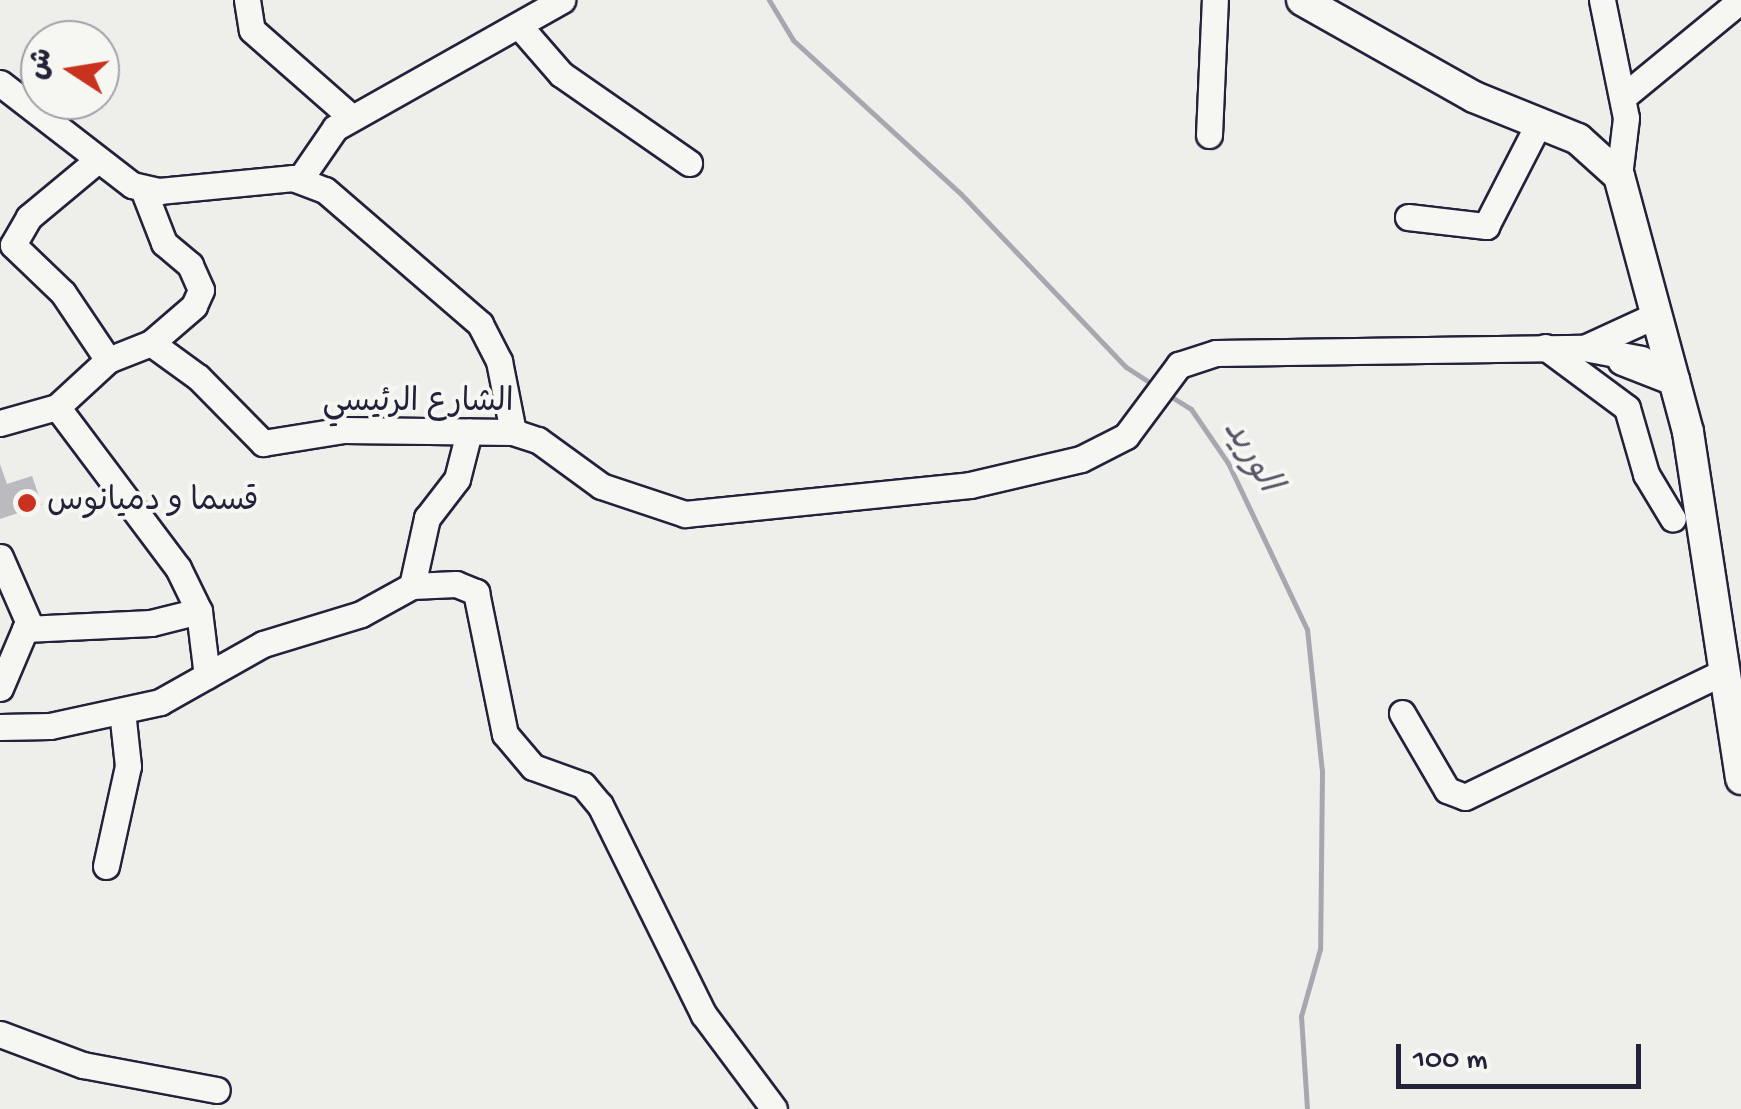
<!DOCTYPE html>
<meta charset="utf-8">
<style>
body{margin:0}
#map{position:relative;width:1741px;height:1109px;overflow:hidden;background:#eeeeeb;font-family:"Gochi Hand","Playpen Sans Arabic",sans-serif}
div>[style]{position:absolute}
.stream>*{height:5px;margin:-2.5px;padding:0 2.5px;transform-origin:2.5px;border-radius:2.5px;background:#a7a7af}
.building>*{inset:0;background:#bbbbbf}
.roads{filter:drop-shadow(2px 0 #22223b) drop-shadow(-2px 0 #22223b) drop-shadow(0 2px #22223b) drop-shadow(0 -2px #22223b)}
.minor>*{height:25px;margin:-12.5px;padding:0 12.5px;transform-origin:12.5px;border-radius:12.5px;background:#f6f6f2}
.major>*{height:30px;margin:-15px;padding:0 15px;transform-origin:15px;border-radius:15px;background:#f6f6f2}
.dots>*{width:28px;height:28px;translate:-50% -50%;box-sizing:border-box;border:5px solid #f6f6f2;border-radius:50%}
span{translate:-50% -50%;white-space:nowrap;text-align:center;line-height:1.15;-webkit-text-stroke:8px #f6f6f2;paint-order:stroke}
.street-label{font-size:32px;color:#22223b}
.poi-label{font-size:32px;color:#22223b}
.left{translate:0 -50%;text-align:left}
.water-label{font-size:35px;color:#575769;font-style:italic}
.north{position:absolute;left:20px;top:20px;width:100px;height:100px;box-sizing:border-box;background:#f6f6f2;border:2px solid #a1a1a9;border-radius:50%;rotate:282deg;font-size:28px;font-weight:700;line-height:40px;text-align:center;color:#22223b}
.north::after{content:'';display:block;margin:auto;width:35px;height:45px;background:#c8321e;clip-path:polygon(50% 0,100% 100%,50% 72%,0 100%)}
.scale{position:absolute;left:1396px;top:1044px;width:245px;height:45px;box-sizing:border-box;border:5px solid #22223b;border-top:0;padding-left:12px;font-size:30px;line-height:35px;white-space:nowrap;color:#22223b;-webkit-text-stroke:8px #f6f6f2;paint-order:stroke}
</style>
<div id="map">
<div class="stream">
<i style="left:769px;top:0;width:47px;rotate:59deg"></i>
<i style="left:793px;top:40px;width:228px;rotate:42.5deg"></i>
<i style="left:961px;top:194px;width:239px;rotate:46.4deg"></i>
<i style="left:1126px;top:367px;width:33px;rotate:33deg"></i>
<i style="left:1167px;top:394px;width:28px;rotate:32deg"></i>
<i style="left:1191px;top:409px;width:65px;rotate:55.6deg"></i>
<i style="left:1228px;top:463px;width:184px;rotate:64.6deg"></i>
<i style="left:1307px;top:629px;width:143px;rotate:84deg"></i>
<i style="left:1322px;top:771px;width:178px;rotate:90.6deg"></i>
<i style="left:1320px;top:949px;width:70px;rotate:105.8deg"></i>
<i style="left:1301px;top:1016px;width:93px;rotate:86.3deg"></i>
</div>
<div class="building">
<i style="clip-path:polygon(0 464px,7px 484px,32px 476px,42px 505px,0 519px)"></i>
</div>
<div class="roads">
<div class="minor">
<i style="left:247px;top:0;width:30px;rotate:81deg"></i>
<i style="left:252px;top:30px;width:132px;rotate:41.3deg"></i>
<i style="left:1602px;top:0;width:120px;rotate:78.5deg"></i>
<i style="left:1626px;top:118px;width:58px;rotate:96.9deg"></i>
<i style="left:521px;top:28px;width:61px;rotate:49deg"></i>
<i style="left:561px;top:74px;width:156px;rotate:34.8deg"></i>
<i style="left:0;top:83px;width:167px;rotate:37.7deg"></i>
<i style="left:132px;top:185px;width:28px;rotate:13deg"></i>
<i style="left:159px;top:191px;width:135px;rotate:-5.5deg"></i>
<i style="left:293px;top:178px;width:34px;rotate:21deg"></i>
<i style="left:325px;top:190px;width:205px;rotate:40.8deg"></i>
<i style="left:480px;top:324px;width:42px;rotate:62.8deg"></i>
<i style="left:499px;top:361px;width:72px;rotate:78.8deg"></i>
<i style="left:1623px;top:97px;width:153px;rotate:-39.4deg"></i>
<i style="left:1209px;top:135px;width:135px;rotate:-87.5deg"></i>
<i style="left:94px;top:163px;width:85px;rotate:140.3deg"></i>
<i style="left:29px;top:217px;width:32px;rotate:120deg"></i>
<i style="left:13px;top:245px;width:69px;rotate:43.8deg"></i>
<i style="left:63px;top:293px;width:81px;rotate:56.1deg"></i>
<i style="left:300px;top:179px;width:62px;rotate:-55.5deg"></i>
<i style="left:335px;top:128px;width:261px;rotate:-29.4deg"></i>
<i style="left:143px;top:189px;width:58px;rotate:68.7deg"></i>
<i style="left:164px;top:243px;width:34px;rotate:40deg"></i>
<i style="left:190px;top:265px;width:27px;rotate:66deg"></i>
<i style="left:201px;top:290px;width:17px;rotate:114deg"></i>
<i style="left:194px;top:306px;width:57px;rotate:139.3deg"></i>
<i style="left:1408px;top:217px;width:79px;rotate:6.6deg"></i>
<i style="left:1486px;top:226px;width:116px;rotate:-62.8deg"></i>
<i style="left:1545px;top:347px;width:102px;rotate:36.6deg"></i>
<i style="left:1627px;top:408px;width:69px;rotate:73.9deg"></i>
<i style="left:1646px;top:474px;width:52px;rotate:59deg"></i>
<i style="left:1584px;top:348px;width:79px;rotate:-24.6deg"></i>
<i style="left:0;top:423px;width:59px;rotate:-15.7deg"></i>
<i style="left:57px;top:407px;width:69px;rotate:-42.7deg"></i>
<i style="left:108px;top:360px;width:46px;rotate:-21.6deg"></i>
<i style="left:151px;top:343px;width:58px;rotate:35.9deg"></i>
<i style="left:198px;top:377px;width:93px;rotate:45.4deg"></i>
<i style="left:263px;top:443px;width:82px;rotate:-9.1deg"></i>
<i style="left:344px;top:430px;width:169px;rotate:0.7deg"></i>
<i style="left:513px;top:432px;width:26px;rotate:18deg"></i>
<i style="left:538px;top:440px;width:78px;rotate:36.1deg"></i>
<i style="left:601px;top:486px;width:89px;rotate:18.4deg"></i>
<i style="left:685px;top:514px;width:286px;rotate:-5.8deg"></i>
<i style="left:970px;top:485px;width:114px;rotate:-13.2deg"></i>
<i style="left:1081px;top:459px;width:51px;rotate:-27.1deg"></i>
<i style="left:1126px;top:436px;width:89px;rotate:-53.3deg"></i>
<i style="left:1179px;top:365px;width:39px;rotate:-18deg"></i>
<i style="left:1216px;top:353px;width:368px;rotate:-0.8deg"></i>
<i style="left:1584px;top:348px;width:59px;rotate:10.7deg"></i>
<i style="left:0;top:557px;width:77px;rotate:66.4deg"></i>
<i style="left:412px;top:586px;width:44px;rotate:-2.6deg"></i>
<i style="left:456px;top:584px;width:22px;rotate:22deg"></i>
<i style="left:476px;top:592px;width:145px;rotate:78.5deg"></i>
<i style="left:505px;top:734px;width:43px;rotate:49.7deg"></i>
<i style="left:533px;top:767px;width:53px;rotate:19.8deg"></i>
<i style="left:583px;top:785px;width:26px;rotate:50deg"></i>
<i style="left:600px;top:805px;width:234px;rotate:63.7deg"></i>
<i style="left:704px;top:1015px;width:117px;rotate:53.3deg"></i>
<i style="left:199px;top:611px;width:65px;rotate:83deg"></i>
<i style="left:0;top:688px;width:64px;rotate:-67deg"></i>
<i style="left:25px;top:629px;width:126px;rotate:-2.7deg"></i>
<i style="left:151px;top:623px;width:49px;rotate:-14deg"></i>
<i style="left:199px;top:611px;width:48px;rotate:-116deg"></i>
<i style="left:178px;top:568px;width:201px;rotate:-126.9deg"></i>
<i style="left:1402px;top:713px;width:89px;rotate:59.7deg"></i>
<i style="left:1447px;top:790px;width:19px;rotate:21deg"></i>
<i style="left:1465px;top:797px;width:283px;rotate:-25.8deg"></i>
<i style="left:0;top:727px;width:50px;rotate:-1.1deg"></i>
<i style="left:50px;top:726px;width:113px;rotate:-12.3deg"></i>
<i style="left:160px;top:702px;width:118px;rotate:-29.4deg"></i>
<i style="left:263px;top:644px;width:102px;rotate:-17deg"></i>
<i style="left:361px;top:614px;width:58px;rotate:-28.8deg"></i>
<i style="left:412px;top:586px;width:70px;rotate:-77.6deg"></i>
<i style="left:427px;top:518px;width:49px;rotate:-52.4deg"></i>
<i style="left:457px;top:479px;width:49px;rotate:-75.7deg"></i>
<i style="left:106px;top:866px;width:102px;rotate:-77.6deg"></i>
<i style="left:128px;top:766px;width:55px;rotate:-96.2deg"></i>
<i style="left:0;top:1034px;width:89px;rotate:20.5deg"></i>
<i style="left:83px;top:1065px;width:136px;rotate:10.6deg"></i>
</div>
<div class="major">
<i style="left:1302px;top:0;width:197px;rotate:29.4deg"></i>
<i style="left:1474px;top:97px;width:112px;rotate:22deg"></i>
<i style="left:1578px;top:139px;width:55px;rotate:42.1deg"></i>
<i style="left:1619px;top:176px;width:265px;rotate:74.9deg"></i>
<i style="left:1688px;top:432px;width:351px;rotate:81.3deg"></i>
<i style="left:1623px;top:360px;width:55px;rotate:21.4deg"></i>
</div>
</div>
<div class="dots">
<i style="left:27px;top:503px;background:#c8321e"></i>
</div>
<div class="street-label">
<span style="left:418px;top:404px">الشارع الرئيسي</span>
</div>
<div class="poi-label">
<span class="left" style="left:47px;top:503px">قسما و دميانوس</span>
</div>
<div class="water-label">
<span style="left:1249px;top:457px;rotate:59deg">الوريد</span>
</div>
<div class="north">ش</div>
<div class="scale">100 m</div>
</div>
